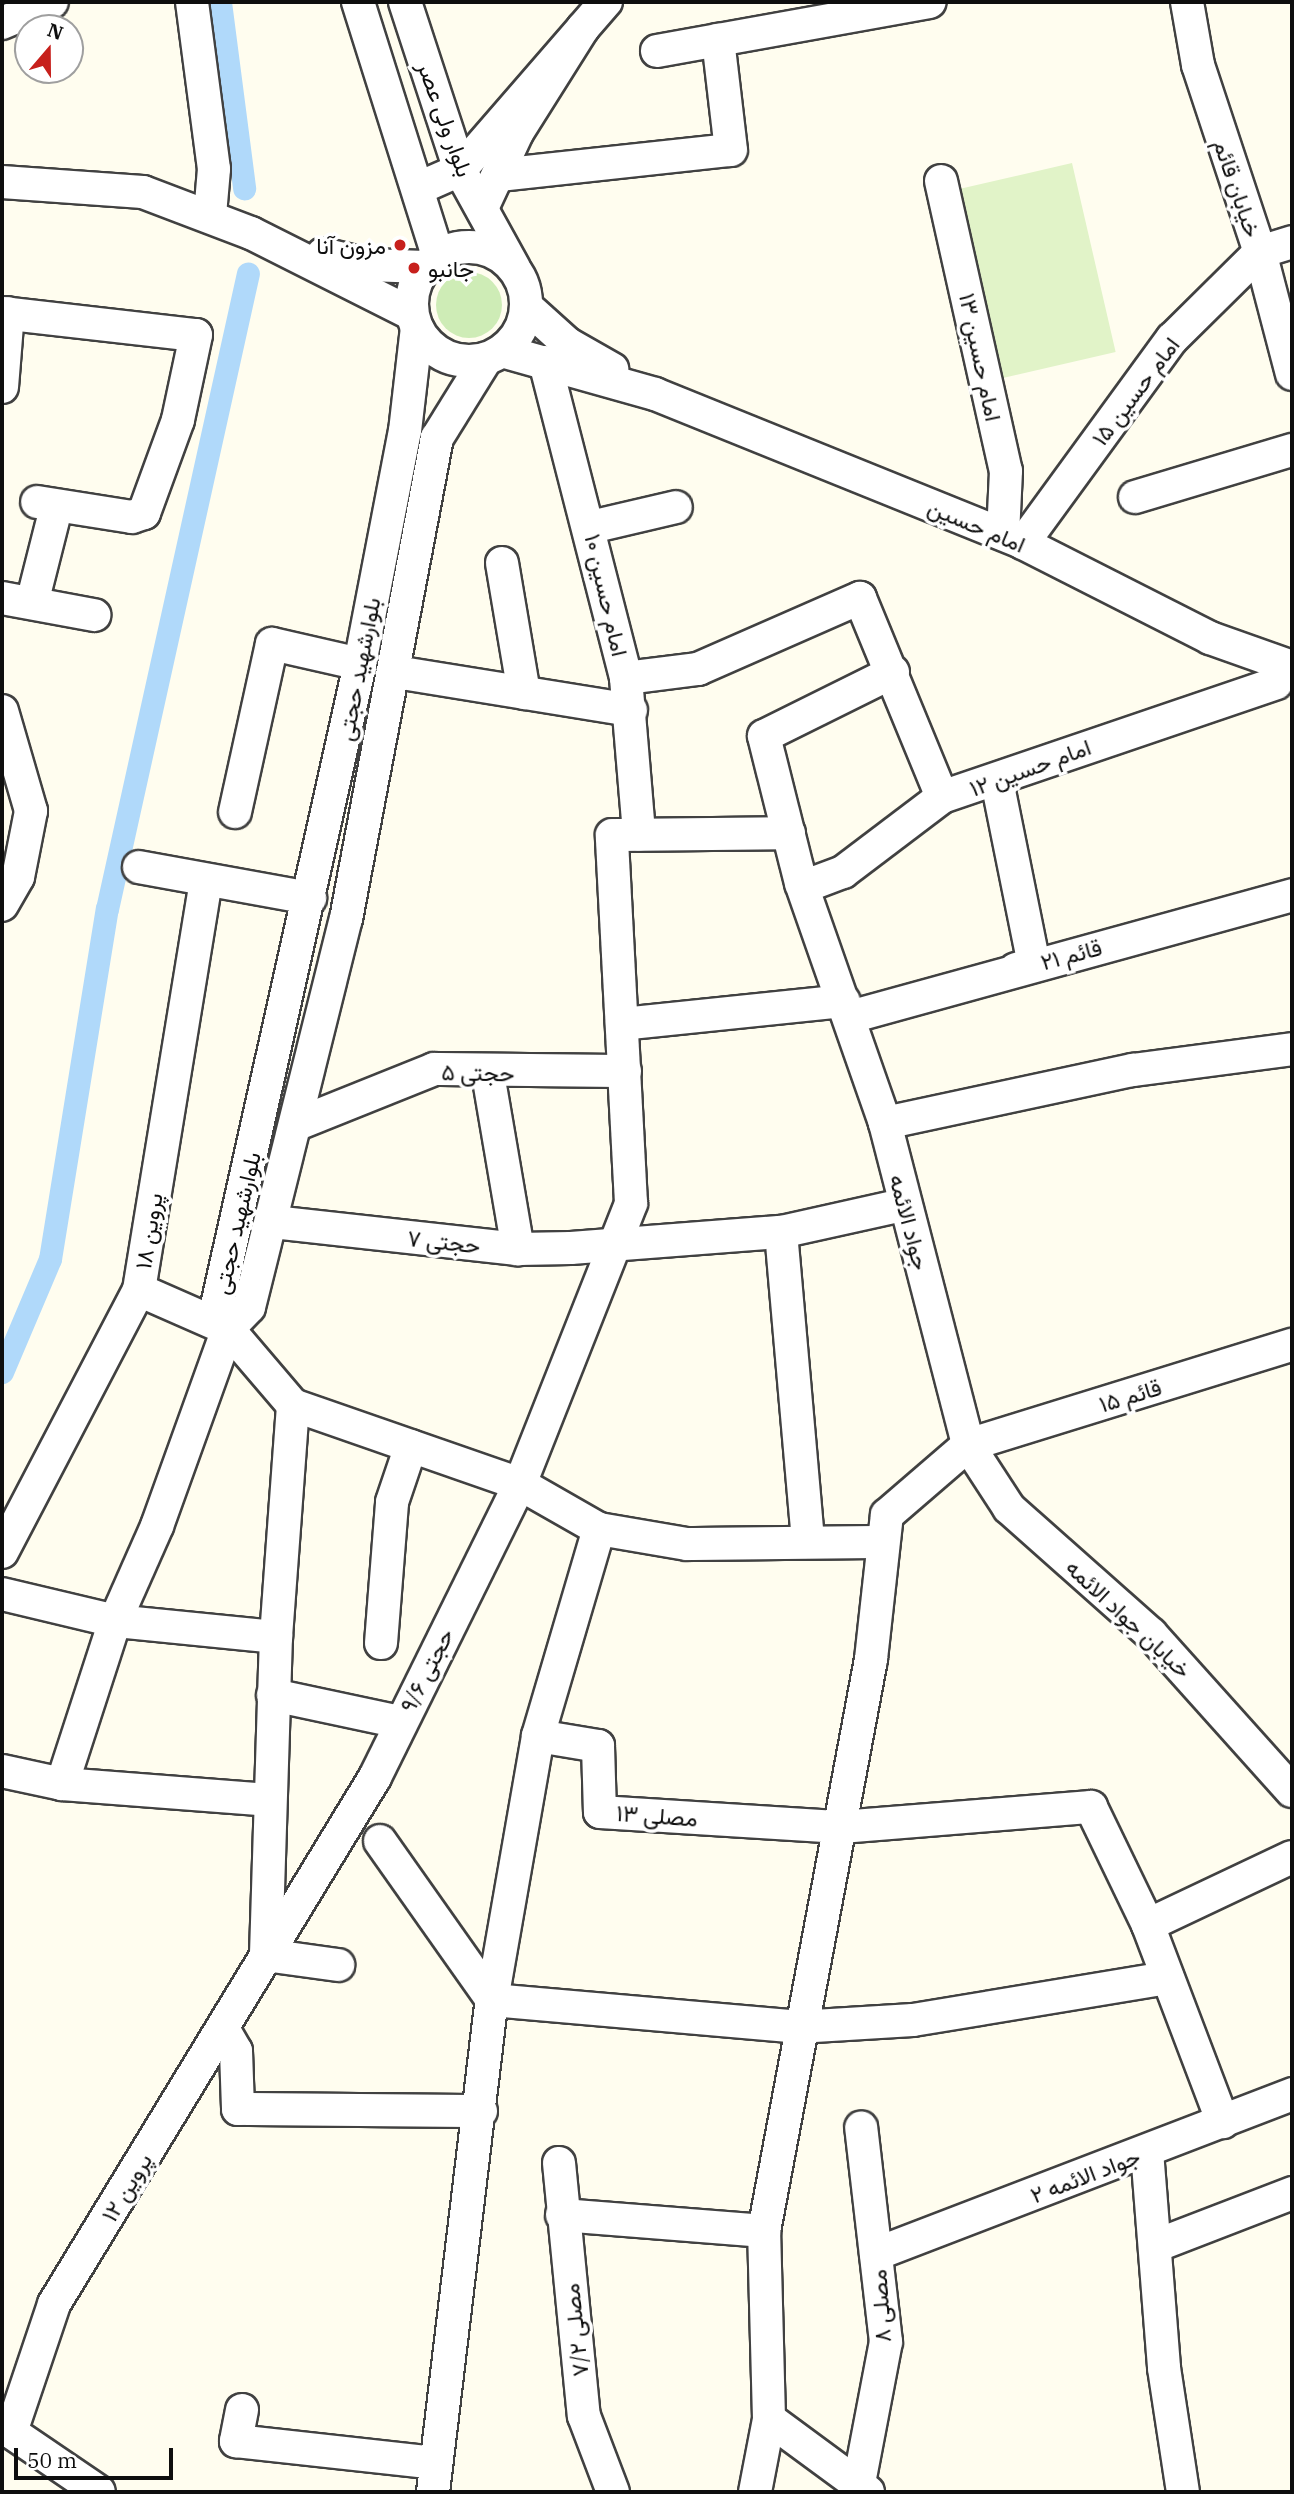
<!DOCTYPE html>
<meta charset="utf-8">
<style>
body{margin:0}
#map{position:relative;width:1294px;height:2494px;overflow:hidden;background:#fffdef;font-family:"IBM Plex Serif",Vazirmatn,serif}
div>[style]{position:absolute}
.green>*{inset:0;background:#ceecb6}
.round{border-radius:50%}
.pitch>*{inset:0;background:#e1f3c8;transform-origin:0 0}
.canal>*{height:23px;margin:-11.5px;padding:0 11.5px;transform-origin:11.5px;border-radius:11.5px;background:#b0d9fa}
.roads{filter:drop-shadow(2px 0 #414141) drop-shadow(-2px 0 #414141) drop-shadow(0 2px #414141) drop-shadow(0 -2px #414141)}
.minor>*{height:32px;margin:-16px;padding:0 16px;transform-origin:16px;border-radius:16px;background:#fff}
.minor>.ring{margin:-16px;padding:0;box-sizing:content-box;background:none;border:32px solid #fff;border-radius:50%}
.dots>*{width:19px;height:19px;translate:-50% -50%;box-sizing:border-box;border:4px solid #fff;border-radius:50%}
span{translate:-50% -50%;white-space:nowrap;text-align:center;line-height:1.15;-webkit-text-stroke:7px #fff;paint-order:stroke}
.street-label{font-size:23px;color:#0e0e0e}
.poi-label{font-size:23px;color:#0e0e0e}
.right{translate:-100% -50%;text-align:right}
.left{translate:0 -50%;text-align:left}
.frame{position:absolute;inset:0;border:4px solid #0e0e0e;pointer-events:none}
.north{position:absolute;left:14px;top:14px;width:70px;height:70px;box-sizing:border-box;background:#fff;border:2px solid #9f9f9f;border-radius:50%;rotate:20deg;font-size:19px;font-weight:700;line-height:28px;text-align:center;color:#0e0e0e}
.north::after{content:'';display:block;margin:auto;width:24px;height:32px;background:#c7201c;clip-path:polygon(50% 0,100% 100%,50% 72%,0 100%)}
.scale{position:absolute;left:14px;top:2448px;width:159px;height:32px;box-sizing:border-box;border:4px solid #0e0e0e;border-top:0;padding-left:9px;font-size:21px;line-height:24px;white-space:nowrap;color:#0e0e0e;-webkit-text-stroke:5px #fff;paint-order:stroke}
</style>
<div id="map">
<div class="green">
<i class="round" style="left:436px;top:272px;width:66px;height:66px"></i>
</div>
<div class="pitch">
<i style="left:1072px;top:163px;width:194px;height:118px;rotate:77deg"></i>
</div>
<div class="canal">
<i style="left:220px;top:2px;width:188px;rotate:82.6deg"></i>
<i style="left:2px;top:1372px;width:123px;rotate:-67deg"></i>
<i style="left:50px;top:1259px;width:355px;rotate:-80.8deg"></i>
<i style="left:107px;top:909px;width:651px;rotate:-77.5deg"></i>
</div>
<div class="roads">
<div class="minor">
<i style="left:192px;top:2px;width:168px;rotate:82.5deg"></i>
<i style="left:214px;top:169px;width:46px;rotate:95deg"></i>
<i style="left:358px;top:2px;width:266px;rotate:72.5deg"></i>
<i style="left:405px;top:2px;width:177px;rotate:71.9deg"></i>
<i style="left:460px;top:170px;width:112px;rotate:61.1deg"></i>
<i style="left:1187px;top:2px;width:64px;rotate:80.1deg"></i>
<i style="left:1198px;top:65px;width:197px;rotate:71.7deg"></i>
<i style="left:1260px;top:252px;width:126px;rotate:75.3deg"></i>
<i style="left:2px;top:23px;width:54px;rotate:-22.8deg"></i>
<i style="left:583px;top:28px;width:35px;rotate:-49deg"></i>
<i style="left:657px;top:51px;width:277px;rotate:-10.2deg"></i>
<i style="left:499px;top:175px;width:233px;rotate:-6.2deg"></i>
<i style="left:731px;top:150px;width:111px;rotate:-96.7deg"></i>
<i style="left:941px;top:181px;width:297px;rotate:77.4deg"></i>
<i style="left:1006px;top:471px;width:63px;rotate:92.7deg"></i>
<i style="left:2px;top:182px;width:141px;rotate:4.1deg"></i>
<i style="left:143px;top:192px;width:116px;rotate:20.8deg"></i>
<i style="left:251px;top:233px;width:180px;rotate:26.7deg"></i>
<i style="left:419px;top:188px;width:45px;rotate:-23.7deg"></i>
<i style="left:460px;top:170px;width:188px;rotate:-49.1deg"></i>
<i style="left:583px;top:28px;width:124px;rotate:122.2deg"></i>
<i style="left:517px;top:133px;width:83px;rotate:115deg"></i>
<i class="ring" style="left:412px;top:247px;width:82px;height:82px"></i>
<i style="left:323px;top:254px;width:45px;rotate:14deg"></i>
<i style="left:367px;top:265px;width:58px;rotate:2deg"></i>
<i style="left:527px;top:307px;width:55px;rotate:42.1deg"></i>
<i style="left:568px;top:344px;width:51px;rotate:29.6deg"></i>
<i style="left:2px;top:313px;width:195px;rotate:6.5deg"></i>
<i style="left:196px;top:335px;width:87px;rotate:102deg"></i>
<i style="left:178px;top:420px;width:99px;rotate:110.1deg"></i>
<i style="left:144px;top:513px;width:13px;rotate:162deg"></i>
<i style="left:132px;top:517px;width:96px;rotate:-171deg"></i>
<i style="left:502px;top:351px;width:159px;rotate:15.7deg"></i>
<i style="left:655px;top:394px;width:397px;rotate:22deg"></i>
<i style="left:1023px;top:543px;width:210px;rotate:26.9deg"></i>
<i style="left:1210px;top:638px;width:87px;rotate:19.5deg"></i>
<i style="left:545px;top:362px;width:326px;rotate:75.6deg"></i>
<i style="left:626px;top:678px;width:157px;rotate:85.2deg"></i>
<i style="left:2px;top:387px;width:74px;rotate:-85.4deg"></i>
<i style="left:1135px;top:497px;width:164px;rotate:-16.7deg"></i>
<i style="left:591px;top:527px;width:87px;rotate:-13.2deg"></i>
<i style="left:1023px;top:543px;width:253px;rotate:-53.9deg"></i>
<i style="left:1172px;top:339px;width:124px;rotate:-44.7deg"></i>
<i style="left:1260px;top:252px;width:34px;rotate:-17deg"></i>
<i style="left:502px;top:563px;width:132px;rotate:80.4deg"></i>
<i style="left:2px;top:598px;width:94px;rotate:10.5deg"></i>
<i style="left:32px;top:603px;width:98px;rotate:-75.8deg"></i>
<i style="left:396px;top:672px;width:238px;rotate:9.2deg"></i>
<i style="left:893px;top:672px;width:144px;rotate:153.6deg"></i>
<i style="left:764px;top:736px;width:152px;rotate:75.9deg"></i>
<i style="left:801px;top:883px;width:254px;rotate:70.7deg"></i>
<i style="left:885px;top:1123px;width:333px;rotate:75.5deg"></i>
<i style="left:968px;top:1445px;width:75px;rotate:56.9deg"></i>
<i style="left:1009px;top:1508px;width:190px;rotate:41.6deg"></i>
<i style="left:1151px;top:1634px;width:211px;rotate:48.1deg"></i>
<i style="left:626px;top:678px;width:73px;rotate:-7.1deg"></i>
<i style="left:698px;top:669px;width:177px;rotate:-23.7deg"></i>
<i style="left:860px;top:598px;width:215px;rotate:67.6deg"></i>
<i style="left:2px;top:711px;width:104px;rotate:73.8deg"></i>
<i style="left:31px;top:811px;width:67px;rotate:101.1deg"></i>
<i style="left:18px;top:877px;width:32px;rotate:120deg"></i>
<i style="left:997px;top:781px;width:187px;rotate:78.6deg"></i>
<i style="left:1034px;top:964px;width:19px;rotate:164deg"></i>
<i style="left:235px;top:812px;width:172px;rotate:-77.6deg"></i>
<i style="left:272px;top:644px;width:90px;rotate:12.8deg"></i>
<i style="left:139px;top:867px;width:174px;rotate:10.3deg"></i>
<i style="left:803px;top:887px;width:43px;rotate:-20.6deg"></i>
<i style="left:843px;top:872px;width:124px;rotate:-37.1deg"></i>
<i style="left:942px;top:797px;width:353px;rotate:-18.8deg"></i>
<i style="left:850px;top:1017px;width:459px;rotate:-15.4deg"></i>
<i style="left:622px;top:1024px;width:223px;rotate:-5.9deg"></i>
<i style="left:488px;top:1074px;width:178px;rotate:80.3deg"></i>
<i style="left:300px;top:1123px;width:144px;rotate:-21.9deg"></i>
<i style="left:434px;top:1069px;width:191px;rotate:0.6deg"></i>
<i style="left:885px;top:1123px;width:254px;rotate:-12.1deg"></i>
<i style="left:1133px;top:1070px;width:160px;rotate:-7.5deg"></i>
<i style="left:273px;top:1222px;width:246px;rotate:6.3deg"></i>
<i style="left:518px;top:1249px;width:53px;rotate:-1.1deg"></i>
<i style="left:571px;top:1248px;width:211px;rotate:-4.4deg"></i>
<i style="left:781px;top:1232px;width:125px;rotate:-12.5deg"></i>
<i style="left:781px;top:1232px;width:311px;rotate:85deg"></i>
<i style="left:139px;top:1290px;width:97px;rotate:23.7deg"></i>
<i style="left:228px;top:1329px;width:100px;rotate:49.5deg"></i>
<i style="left:293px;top:1405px;width:240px;rotate:19.2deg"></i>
<i style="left:520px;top:1484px;width:91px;rotate:29.7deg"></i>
<i style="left:599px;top:1529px;width:89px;rotate:9.7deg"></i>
<i style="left:687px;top:1544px;width:195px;rotate:-0.6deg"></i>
<i style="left:228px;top:1329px;width:25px;rotate:-116deg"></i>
<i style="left:217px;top:1306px;width:658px;rotate:-77.44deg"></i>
<i style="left:360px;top:664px;width:237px;rotate:-79.1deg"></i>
<i style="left:405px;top:431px;width:104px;rotate:-83.4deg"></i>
<i style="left:2px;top:1552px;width:296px;rotate:-62.4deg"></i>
<i style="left:139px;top:1290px;width:413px;rotate:-80.7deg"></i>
<i style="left:2px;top:1594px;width:116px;rotate:13.4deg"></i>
<i style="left:115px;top:1621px;width:162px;rotate:5.7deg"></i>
<i style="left:381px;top:1643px;width:141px;rotate:-85.5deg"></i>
<i style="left:392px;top:1502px;width:59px;rotate:-71.3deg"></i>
<i style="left:273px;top:1695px;width:130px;rotate:12deg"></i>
<i style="left:538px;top:1736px;width:61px;rotate:9.5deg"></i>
<i style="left:598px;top:1746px;width:66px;rotate:88.3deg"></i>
<i style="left:600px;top:1812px;width:241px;rotate:3.6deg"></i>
<i style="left:841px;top:1827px;width:251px;rotate:-4.6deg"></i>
<i style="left:1091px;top:1807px;width:131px;rotate:64.2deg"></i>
<i style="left:1148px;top:1925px;width:211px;rotate:69.2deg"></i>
<i style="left:2px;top:1771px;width:61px;rotate:12.2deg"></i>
<i style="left:62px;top:1784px;width:207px;rotate:4.4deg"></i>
<i style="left:62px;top:1784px;width:171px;rotate:-72deg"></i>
<i style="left:115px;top:1621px;width:104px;rotate:-66.1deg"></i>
<i style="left:157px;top:1526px;width:209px;rotate:-70.2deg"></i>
<i style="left:228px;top:1329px;width:30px;rotate:-46deg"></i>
<i style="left:249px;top:1307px;width:400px;rotate:-76deg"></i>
<i style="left:346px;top:919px;width:490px;rotate:-79.3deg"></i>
<i style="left:437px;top:438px;width:93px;rotate:-58.2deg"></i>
<i style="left:380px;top:1841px;width:194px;rotate:54.8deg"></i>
<i style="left:1148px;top:1925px;width:159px;rotate:-25.3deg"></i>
<i style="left:266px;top:1954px;width:317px;rotate:-88.2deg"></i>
<i style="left:276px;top:1637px;width:233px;rotate:-85.8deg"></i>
<i style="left:266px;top:1955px;width:73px;rotate:7.9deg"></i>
<i style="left:492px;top:2000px;width:307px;rotate:5deg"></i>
<i style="left:798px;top:2027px;width:115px;rotate:-3.5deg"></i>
<i style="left:913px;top:2020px;width:258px;rotate:-9.4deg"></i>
<i style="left:225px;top:2032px;width:22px;rotate:60deg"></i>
<i style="left:236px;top:2051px;width:58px;rotate:88deg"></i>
<i style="left:238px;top:2109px;width:243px;rotate:0.5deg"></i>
<i style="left:1147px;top:2151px;width:218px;rotate:85.5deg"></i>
<i style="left:1164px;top:2368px;width:125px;rotate:81.3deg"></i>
<i style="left:559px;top:2163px;width:254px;rotate:84.4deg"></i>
<i style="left:584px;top:2416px;width:81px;rotate:69.1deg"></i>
<i style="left:562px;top:2215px;width:203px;rotate:4.5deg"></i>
<i style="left:1155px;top:2246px;width:147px;rotate:-21.1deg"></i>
<i style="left:876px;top:2254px;width:446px;rotate:-21deg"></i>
<i style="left:242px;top:2410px;width:32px;rotate:101deg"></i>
<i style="left:236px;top:2441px;width:200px;rotate:6.3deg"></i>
<i style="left:769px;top:2419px;width:123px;rotate:36.4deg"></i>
<i style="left:2px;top:2426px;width:117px;rotate:34.2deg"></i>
<i style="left:11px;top:2432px;width:135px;rotate:-71.4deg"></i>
<i style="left:54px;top:2304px;width:617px;rotate:-58.65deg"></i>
<i style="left:375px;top:1777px;width:327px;rotate:-63.7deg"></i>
<i style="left:520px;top:1484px;width:302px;rotate:-68.4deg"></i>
<i style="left:631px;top:1203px;width:368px;rotate:-93deg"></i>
<i style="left:612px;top:835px;width:177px;rotate:-0.6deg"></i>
<i style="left:859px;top:2483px;width:144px;rotate:-79.2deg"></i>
<i style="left:886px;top:2342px;width:216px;rotate:-96.6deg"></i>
<i style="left:433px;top:2492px;width:496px;rotate:-83.2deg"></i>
<i style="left:492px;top:2000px;width:268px;rotate:-80.1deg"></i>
<i style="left:538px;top:1736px;width:216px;rotate:-73.6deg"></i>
<i style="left:755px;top:2492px;width:74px;rotate:-79.1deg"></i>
<i style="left:769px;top:2419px;width:188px;rotate:-91.5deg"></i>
<i style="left:764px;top:2231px;width:582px;rotate:-79.4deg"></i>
<i style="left:871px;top:1659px;width:145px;rotate:-83.7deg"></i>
<i style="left:887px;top:1515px;width:107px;rotate:-40.8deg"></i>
<i style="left:968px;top:1445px;width:339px;rotate:-17.2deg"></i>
</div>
</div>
<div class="dots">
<i style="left:400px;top:245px;background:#c7201c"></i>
<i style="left:414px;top:268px;background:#c7201c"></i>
</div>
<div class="street-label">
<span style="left:446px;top:119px;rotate:70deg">بلوار ولی عصر</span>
<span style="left:1238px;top:188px;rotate:71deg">خیابان قائم</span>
<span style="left:981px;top:357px;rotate:78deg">امام حسین ۱۳</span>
<span style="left:1135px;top:391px;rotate:-53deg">امام حسین ۱۵</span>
<span style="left:977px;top:525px;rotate:23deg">امام حسین</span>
<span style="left:607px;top:595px;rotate:77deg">۱۰ امام حسین</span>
<span style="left:358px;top:669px;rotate:-79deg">بلوارشهید حجتی</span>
<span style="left:1030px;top:767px;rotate:-20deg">امام حسین ۱۲</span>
<span style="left:1071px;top:954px;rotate:-15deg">قائم ۲۱</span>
<span style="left:478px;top:1072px;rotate:1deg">حجتی ۵</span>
<span style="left:910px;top:1222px;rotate:75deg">جواد الائمه</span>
<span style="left:236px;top:1223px;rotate:-77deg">بلوارشهید حجتی</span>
<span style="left:148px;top:1231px;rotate:-81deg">پروین ۱۸</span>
<span style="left:444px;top:1241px;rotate:6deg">حجتی ۷</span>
<span style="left:1130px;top:1395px;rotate:-17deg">قائم ۱۵</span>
<span style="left:1129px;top:1618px;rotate:43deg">خیابان جواد الائمه</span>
<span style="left:426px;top:1670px;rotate:-63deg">حجتی ۹/۶</span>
<span style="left:657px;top:1815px;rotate:4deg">مصلی ۱۳</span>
<span style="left:1085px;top:2175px;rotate:-21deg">جواد الائمه ۲</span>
<span style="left:126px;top:2187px;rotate:-59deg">پروین ۱۲</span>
<span style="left:880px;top:2306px;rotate:-94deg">مصلی ۸</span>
<span style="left:575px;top:2330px;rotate:-96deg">مصلی ۷/۲</span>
</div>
<div class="poi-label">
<span class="right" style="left:386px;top:245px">مزون آنا</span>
<span class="left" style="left:428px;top:268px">جانبو</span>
</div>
<div class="frame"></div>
<div class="north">N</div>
<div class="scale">50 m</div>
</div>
